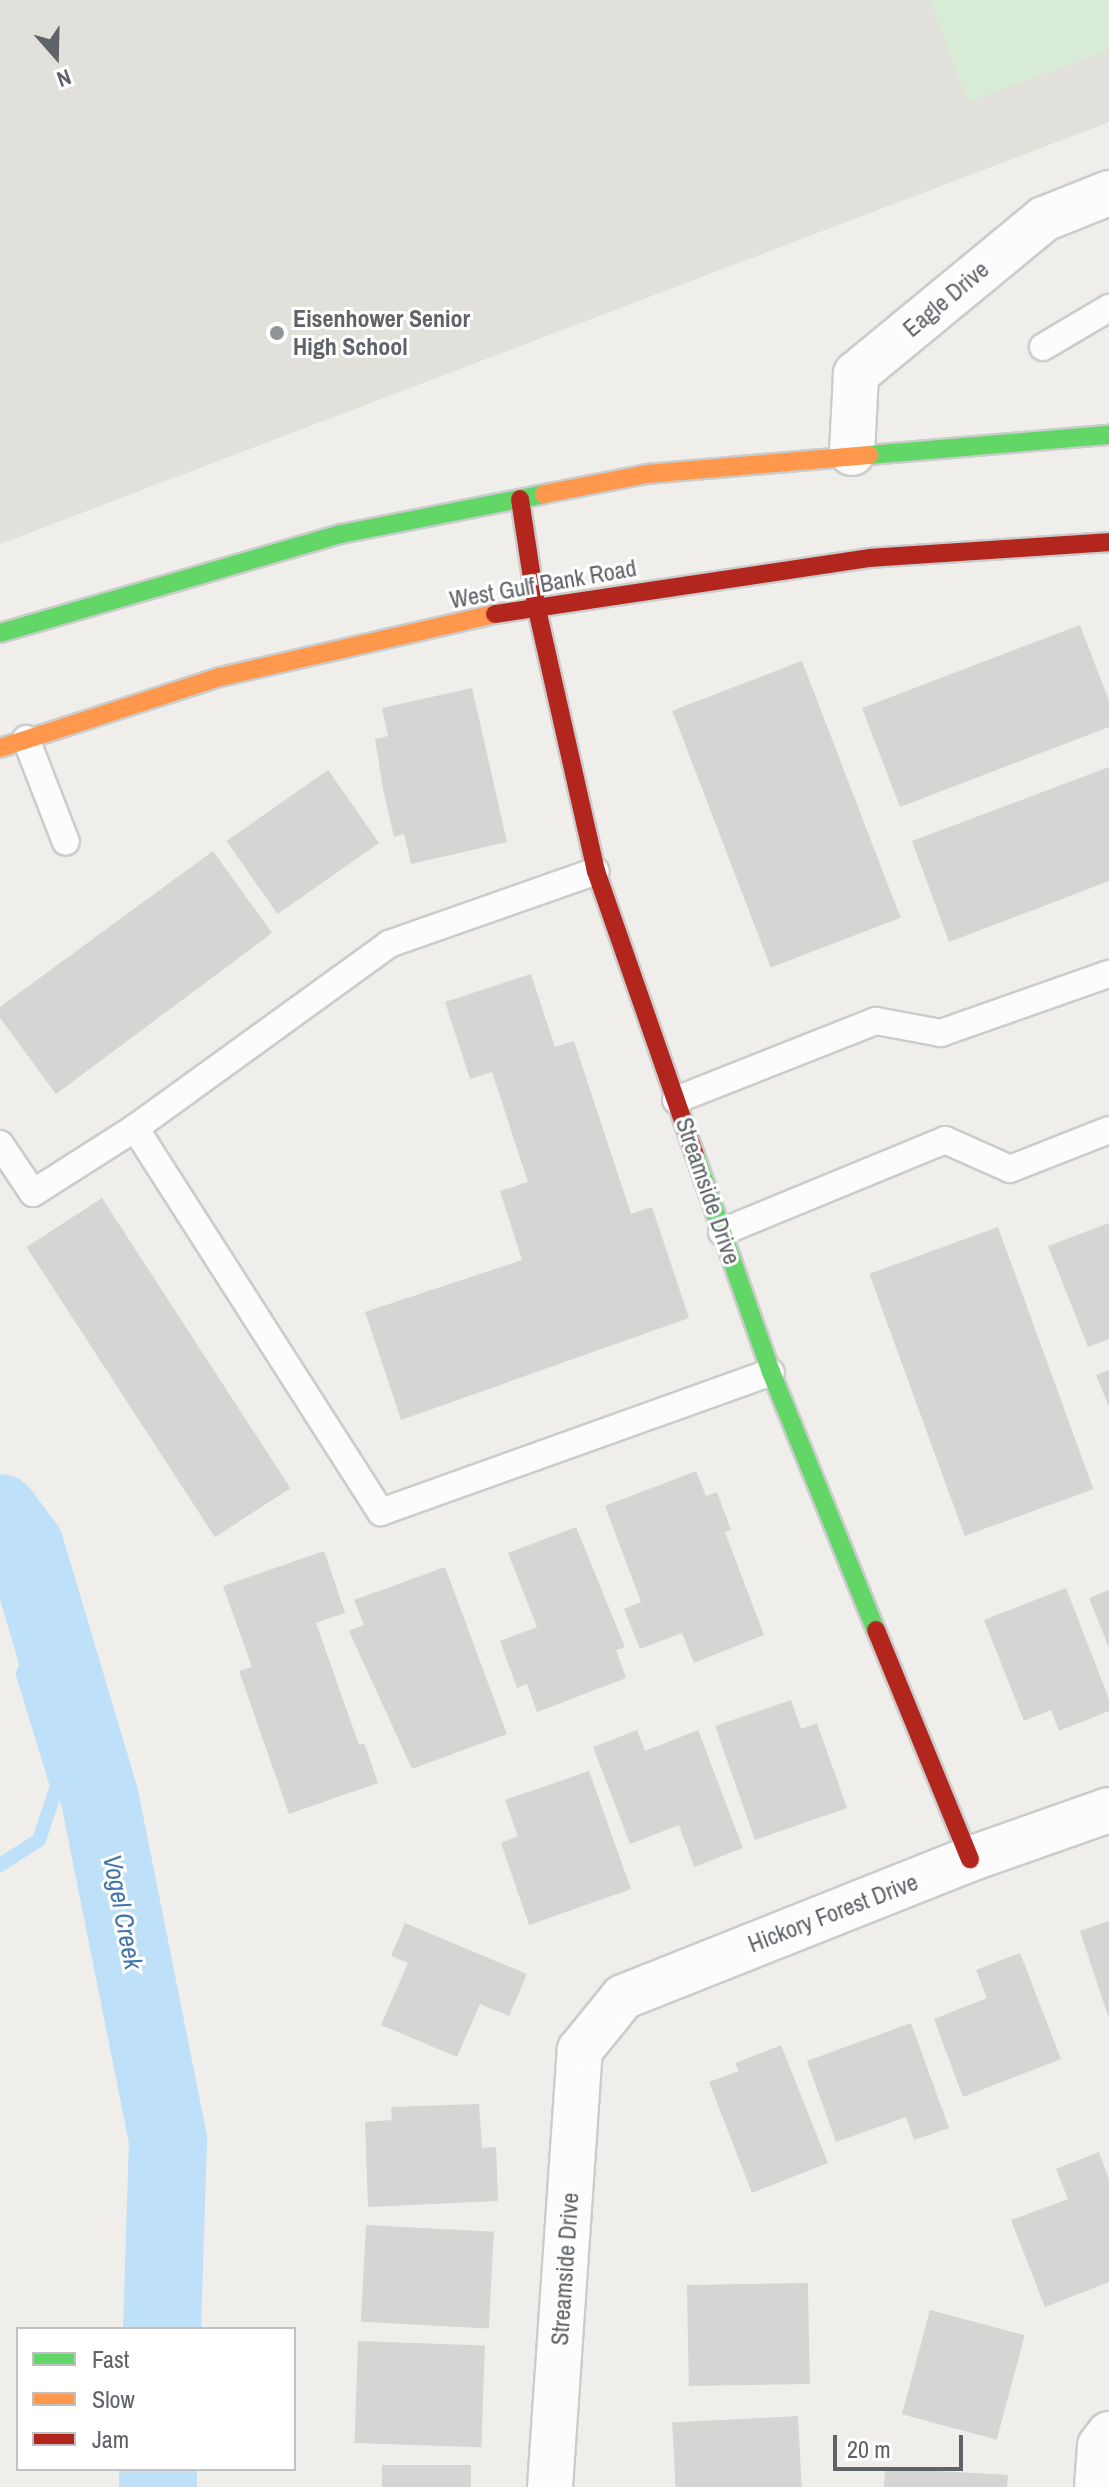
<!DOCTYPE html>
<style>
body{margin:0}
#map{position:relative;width:1109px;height:2487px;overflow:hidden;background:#efeeea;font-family:"Archivo Narrow",sans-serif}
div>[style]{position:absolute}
.education>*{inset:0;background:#e2e0da}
.green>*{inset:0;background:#d8ebd6}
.stream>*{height:14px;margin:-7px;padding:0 7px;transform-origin:7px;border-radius:7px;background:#bfe0f9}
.river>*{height:78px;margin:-39px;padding:0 39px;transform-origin:39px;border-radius:39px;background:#bfe0f9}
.building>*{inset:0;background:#d6d5d3;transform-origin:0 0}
.roads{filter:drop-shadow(2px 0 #cbcccc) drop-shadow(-2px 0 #cbcccc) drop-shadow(0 2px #cbcccc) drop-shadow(0 -2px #cbcccc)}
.lane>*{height:26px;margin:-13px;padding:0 13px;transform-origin:13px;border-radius:13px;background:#fdfcfc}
.street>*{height:44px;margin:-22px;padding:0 22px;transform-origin:22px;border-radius:22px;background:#fdfcfc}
.fast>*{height:18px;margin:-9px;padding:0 9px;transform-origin:9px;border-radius:9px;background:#63d668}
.slow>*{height:18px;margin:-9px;padding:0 9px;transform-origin:9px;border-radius:9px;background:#ff974d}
.jam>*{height:18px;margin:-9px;padding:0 9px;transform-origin:9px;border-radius:9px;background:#b3261e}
.dots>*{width:22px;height:22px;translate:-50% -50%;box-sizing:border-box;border:4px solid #fff;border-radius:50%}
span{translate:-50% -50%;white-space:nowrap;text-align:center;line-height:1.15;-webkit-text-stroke:6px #fff;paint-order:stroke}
.street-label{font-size:24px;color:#5f6368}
.poi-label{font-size:24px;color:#5f6368;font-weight:700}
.left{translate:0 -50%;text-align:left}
.water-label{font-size:26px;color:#4174aa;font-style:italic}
.legend{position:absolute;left:16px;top:2327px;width:280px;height:144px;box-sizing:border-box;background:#fff;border:2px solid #bfc1c3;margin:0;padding:10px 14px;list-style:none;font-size:24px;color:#5f6368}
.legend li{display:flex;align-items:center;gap:16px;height:40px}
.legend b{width:40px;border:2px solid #bfc1c3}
.north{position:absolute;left:16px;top:16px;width:80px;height:80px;-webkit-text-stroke:6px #fff;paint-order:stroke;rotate:160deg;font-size:22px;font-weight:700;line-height:32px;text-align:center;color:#5f6368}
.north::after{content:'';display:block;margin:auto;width:28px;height:36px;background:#5f6368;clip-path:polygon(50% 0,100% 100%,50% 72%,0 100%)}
.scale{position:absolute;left:833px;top:2435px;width:130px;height:36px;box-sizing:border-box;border:4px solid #5f6368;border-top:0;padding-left:10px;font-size:24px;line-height:28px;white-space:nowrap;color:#5f6368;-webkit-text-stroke:6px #fff;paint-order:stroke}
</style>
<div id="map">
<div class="education">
<i style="clip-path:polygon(0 0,1109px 0,1109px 122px,0 544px)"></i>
</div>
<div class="green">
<i style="clip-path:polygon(930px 0,1109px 0,1109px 50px,968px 102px)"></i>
</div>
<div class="stream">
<i style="left:0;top:1865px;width:46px;rotate:-32.7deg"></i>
<i style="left:39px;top:1840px;width:57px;rotate:-71.6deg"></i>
<i style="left:57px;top:1786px;width:117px;rotate:-106.9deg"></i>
<i style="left:23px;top:1674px;width:64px;rotate:-69deg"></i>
</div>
<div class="river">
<i style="left:0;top:1513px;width:42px;rotate:53.7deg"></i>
<i style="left:25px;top:1547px;width:263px;rotate:73.4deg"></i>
<i style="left:100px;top:1799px;width:347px;rotate:78.7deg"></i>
<i style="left:168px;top:2139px;width:190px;rotate:91.8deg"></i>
<i style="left:158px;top:2487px;width:18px;rotate:-90deg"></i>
</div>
<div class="building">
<i style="clip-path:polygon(1080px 625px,1109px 701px,1109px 727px,900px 807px,862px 708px)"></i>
<i style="left:802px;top:661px;width:275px;height:139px;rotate:69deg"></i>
<i style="clip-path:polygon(472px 688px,507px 842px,411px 864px,404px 834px,394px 837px,383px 789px,375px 739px,388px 736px,382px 708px)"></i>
<i style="clip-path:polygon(1109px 767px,1109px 881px,949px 942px,912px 841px)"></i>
<i style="left:328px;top:770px;width:89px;height:124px;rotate:55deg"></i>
<i style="clip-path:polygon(213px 851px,272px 933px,56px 1094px,0 1018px,0 1007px)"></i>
<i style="clip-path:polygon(531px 974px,555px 1047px,574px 1041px,631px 1214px,652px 1207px,689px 1318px,401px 1420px,365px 1312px,522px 1260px,500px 1191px,528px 1182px,492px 1072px,470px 1079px,445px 1002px)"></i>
<i style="left:102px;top:1198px;width:346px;height:90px;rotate:57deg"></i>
<i style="clip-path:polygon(1109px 1223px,1109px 1339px,1088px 1347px,1048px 1246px)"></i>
<i style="left:998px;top:1227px;width:279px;height:137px;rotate:70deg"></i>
<i style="clip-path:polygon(1109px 1370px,1109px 1407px,1096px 1375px)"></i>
<i style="clip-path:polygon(696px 1471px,706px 1496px,717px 1492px,731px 1530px,725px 1532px,764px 1635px,694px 1663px,682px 1633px,640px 1649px,624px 1609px,641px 1602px,605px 1506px)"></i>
<i style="clip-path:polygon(576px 1527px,625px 1647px,616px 1650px,626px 1678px,537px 1712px,527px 1684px,517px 1688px,500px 1641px,537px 1627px,508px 1553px)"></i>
<i style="clip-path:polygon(324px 1551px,345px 1613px,316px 1623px,359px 1745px,364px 1743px,378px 1783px,289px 1814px,239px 1671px,252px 1667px,223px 1586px)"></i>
<i style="clip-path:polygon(445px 1567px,507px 1734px,412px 1769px,349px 1631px,364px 1625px,354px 1600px)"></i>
<i style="clip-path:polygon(1066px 1588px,1109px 1699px,1109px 1711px,1059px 1731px,1051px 1710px,1024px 1721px,984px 1620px)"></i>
<i style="clip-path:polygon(1109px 1590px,1109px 1648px,1089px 1598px)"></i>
<i style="clip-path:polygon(791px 1700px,801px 1729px,817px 1723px,847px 1808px,755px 1840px,715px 1726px)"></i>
<i style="clip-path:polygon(637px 1730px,645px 1751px,698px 1730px,743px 1848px,694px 1867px,679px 1825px,630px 1844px,593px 1747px)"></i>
<i style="clip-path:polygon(589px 1771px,631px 1889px,529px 1925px,501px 1843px,518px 1836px,505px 1800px)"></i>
<i style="clip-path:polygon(1109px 1921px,1109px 2016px,1108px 2016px,1080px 1931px)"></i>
<i style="clip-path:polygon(405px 1923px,527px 1974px,509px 2016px,480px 2004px,457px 2057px,381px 2025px,408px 1963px,391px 1956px)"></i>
<i style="clip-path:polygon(1020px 1953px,1061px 2059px,963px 2097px,934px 2019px,987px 1998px,976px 1970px)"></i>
<i style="clip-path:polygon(911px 2023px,949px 2128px,914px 2140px,906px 2117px,836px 2142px,807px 2061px)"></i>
<i style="clip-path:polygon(781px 2045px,828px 2163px,752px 2193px,709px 2082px,739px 2071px,735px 2063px)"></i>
<i style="clip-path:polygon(479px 2104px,482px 2148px,496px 2147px,498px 2201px,368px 2207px,365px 2122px,392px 2120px,391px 2107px)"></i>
<i style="clip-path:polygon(1099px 2152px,1109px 2179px,1109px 2282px,1045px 2307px,1011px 2220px,1068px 2199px,1056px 2169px)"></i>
<i style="left:366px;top:2225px;width:128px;height:97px;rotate:3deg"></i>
<i style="left:808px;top:2283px;width:101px;height:121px;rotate:89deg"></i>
<i style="left:930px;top:2310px;width:98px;height:108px;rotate:15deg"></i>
<i style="left:358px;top:2341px;width:127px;height:102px;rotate:2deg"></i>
<i style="left:798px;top:2416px;width:71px;height:126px;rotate:87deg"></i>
<i style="left:382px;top:2465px;width:89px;height:22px"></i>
<i style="clip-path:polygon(885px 2468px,1008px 2475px,1007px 2487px,884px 2487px)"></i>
</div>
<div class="roads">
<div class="lane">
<i style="left:1043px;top:347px;width:77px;rotate:-30.6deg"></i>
<i style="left:26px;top:739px;width:110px;rotate:68.8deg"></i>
<i style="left:676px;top:1100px;width:215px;rotate:-21.6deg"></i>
<i style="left:876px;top:1021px;width:66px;rotate:10.5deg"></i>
<i style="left:941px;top:1033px;width:178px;rotate:-19.4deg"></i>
<i style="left:135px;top:1128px;width:456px;rotate:57.4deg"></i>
<i style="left:381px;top:1512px;width:414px;rotate:-19.7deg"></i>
<i style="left:0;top:1144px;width:59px;rotate:56deg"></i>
<i style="left:33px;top:1193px;width:121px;rotate:-32.5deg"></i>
<i style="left:135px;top:1128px;width:314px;rotate:-35.9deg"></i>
<i style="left:389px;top:944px;width:219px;rotate:-19.4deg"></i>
<i style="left:722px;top:1232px;width:241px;rotate:-22.4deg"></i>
<i style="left:945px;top:1140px;width:71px;rotate:24deg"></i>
<i style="left:1010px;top:1169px;width:106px;rotate:-21.5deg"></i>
</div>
<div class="street">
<i style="left:852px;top:453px;width:79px;rotate:-87.1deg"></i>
<i style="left:856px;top:374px;width:244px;rotate:-39.5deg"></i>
<i style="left:1044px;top:219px;width:70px;rotate:-21.8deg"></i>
<i style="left:550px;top:2487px;width:438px;rotate:-86.1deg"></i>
<i style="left:580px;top:2050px;width:68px;rotate:-50.9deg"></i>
<i style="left:623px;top:1997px;width:373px;rotate:-21.7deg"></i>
<i style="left:970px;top:1859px;width:147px;rotate:-19.4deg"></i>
<i style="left:1097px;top:2487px;width:41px;rotate:-85.8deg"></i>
<i style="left:1100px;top:2446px;width:15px;rotate:-53deg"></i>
</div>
<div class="fast">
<i style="left:869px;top:455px;width:241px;rotate:-4.8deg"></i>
<i style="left:0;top:633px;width:355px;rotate:-16.2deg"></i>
<i style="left:341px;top:534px;width:207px;rotate:-11.1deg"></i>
<i style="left:695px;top:1155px;width:230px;rotate:70.7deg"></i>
<i style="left:771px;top:1372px;width:279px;rotate:67.9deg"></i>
</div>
<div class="slow">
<i style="left:544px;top:494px;width:105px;rotate:-11deg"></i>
<i style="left:647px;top:474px;width:223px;rotate:-4.9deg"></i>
<i style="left:0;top:748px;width:231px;rotate:-17.9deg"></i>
<i style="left:220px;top:677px;width:282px;rotate:-12.9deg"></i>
</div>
<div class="jam">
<i style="left:520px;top:499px;width:107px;rotate:81.4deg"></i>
<i style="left:536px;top:605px;width:273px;rotate:77.3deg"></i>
<i style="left:596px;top:871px;width:301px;rotate:70.8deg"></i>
<i style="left:495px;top:614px;width:379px;rotate:-8.5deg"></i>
<i style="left:870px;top:558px;width:240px;rotate:-3.8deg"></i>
<i style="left:876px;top:1630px;width:248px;rotate:67.7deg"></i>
</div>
</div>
<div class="dots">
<i style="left:277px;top:333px;background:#919496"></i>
</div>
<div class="street-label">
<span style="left:946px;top:299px;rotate:-40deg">Eagle Drive</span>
<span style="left:543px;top:584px;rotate:-10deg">West Gulf Bank Road</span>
<span style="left:708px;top:1191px;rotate:71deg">Streamside Drive</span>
<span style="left:833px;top:1913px;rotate:-21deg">Hickory Forest Drive</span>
<span style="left:565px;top:2269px;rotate:-86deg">Streamside Drive</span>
</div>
<div class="poi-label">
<span class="left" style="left:293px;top:333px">Eisenhower Senior<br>High School</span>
</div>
<div class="water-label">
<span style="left:123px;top:1912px;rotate:79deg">Vogel Creek</span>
</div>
<ul class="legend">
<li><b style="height:10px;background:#63d668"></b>Fast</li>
<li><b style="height:10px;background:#ff974d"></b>Slow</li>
<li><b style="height:10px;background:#b3261e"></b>Jam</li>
</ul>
<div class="north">N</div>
<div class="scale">20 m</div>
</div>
